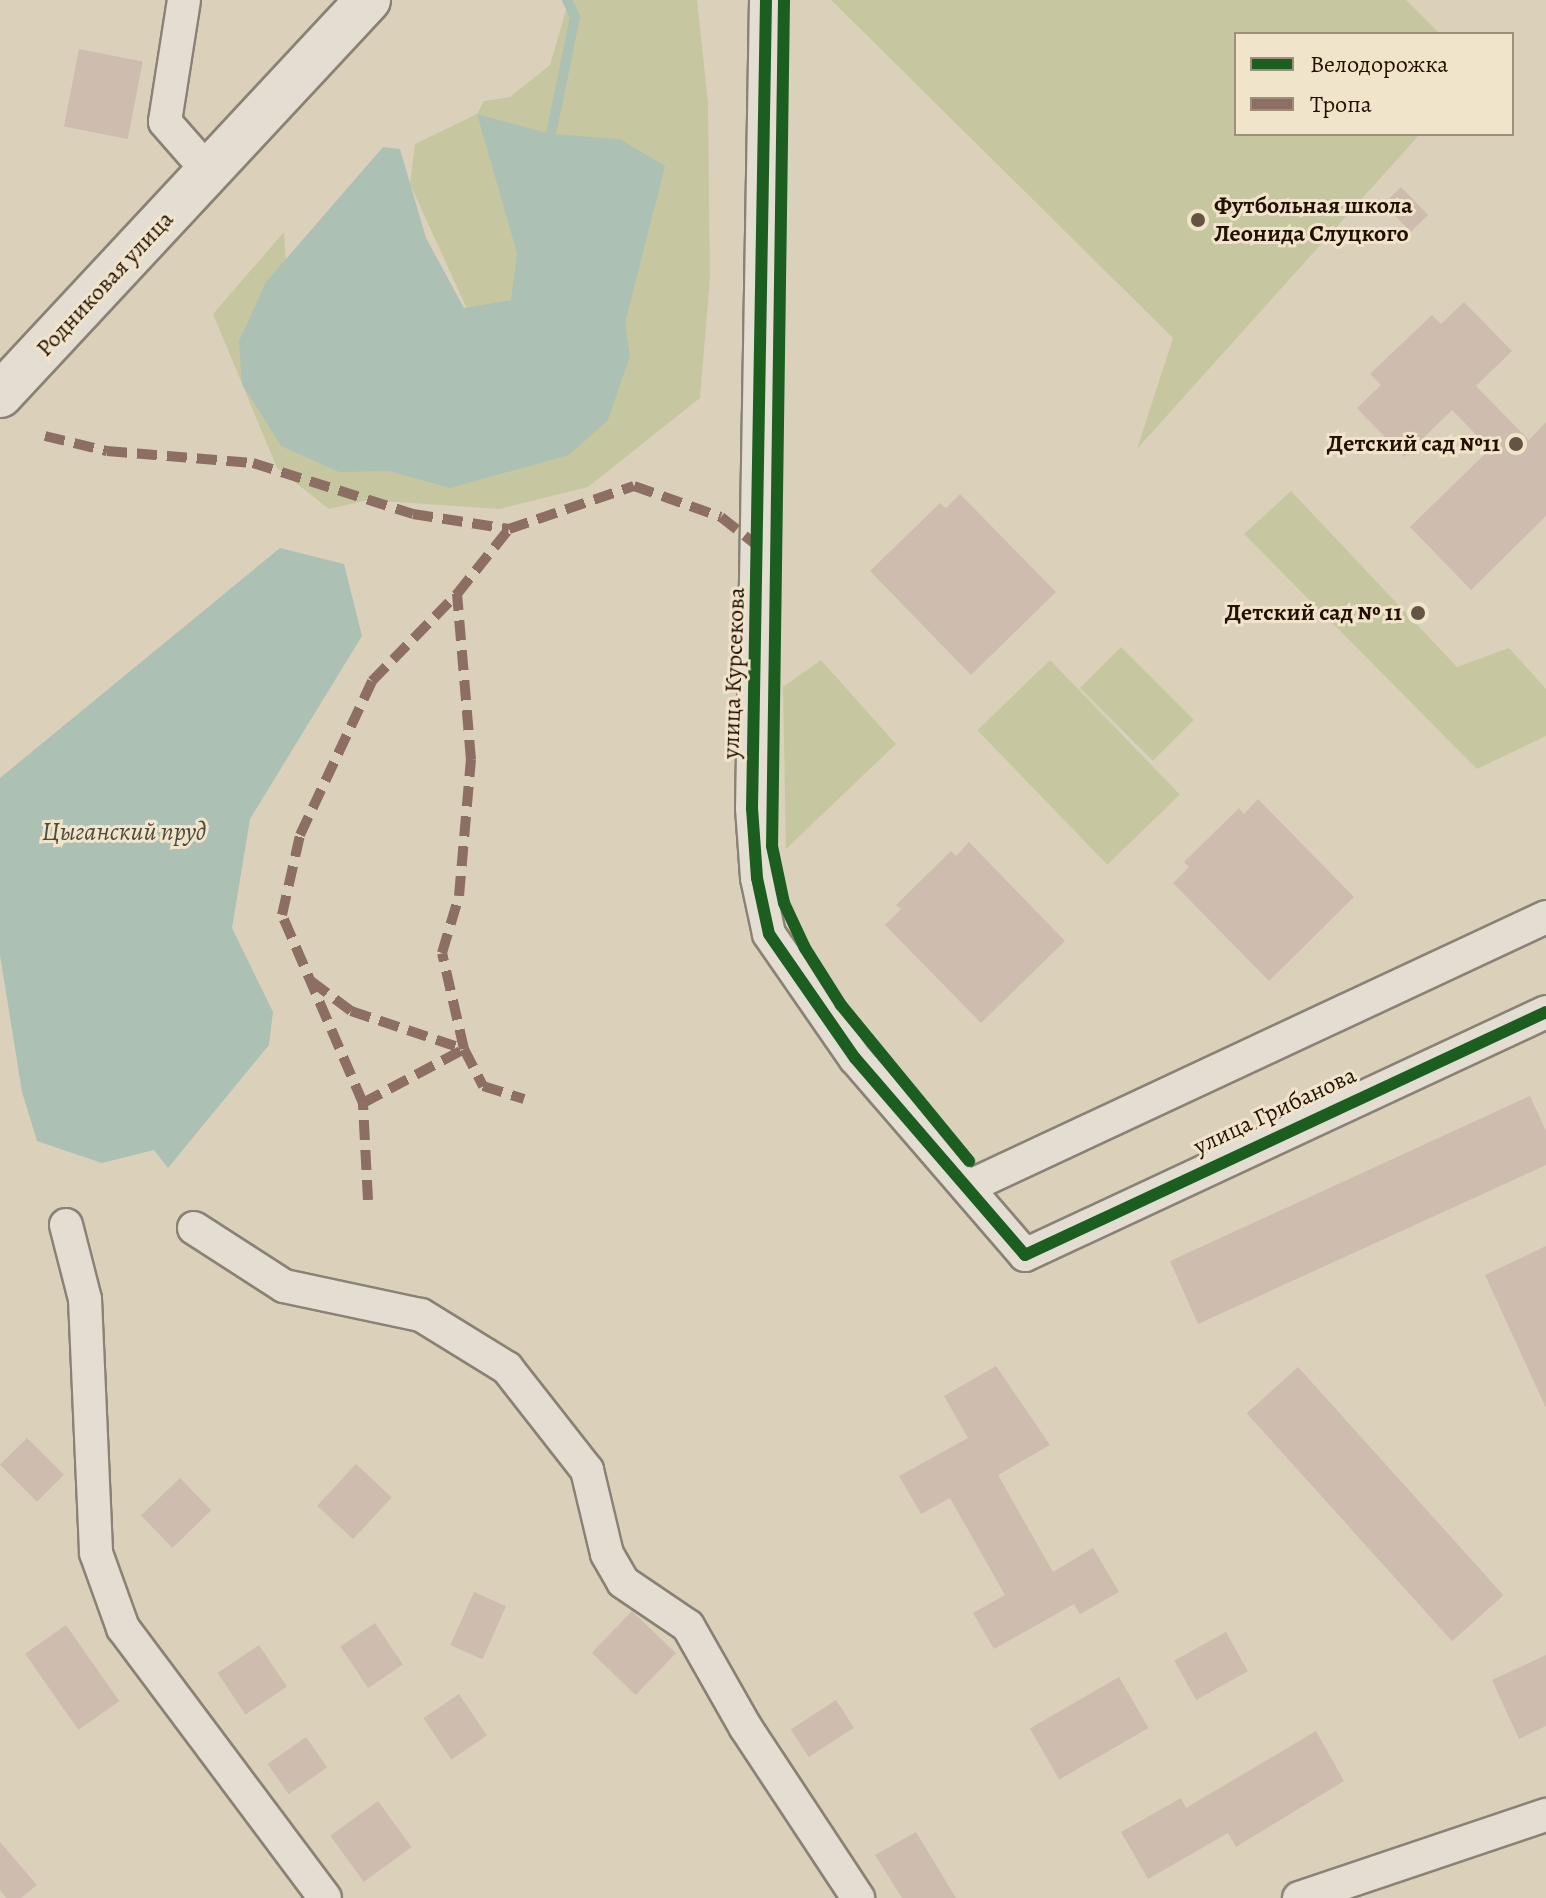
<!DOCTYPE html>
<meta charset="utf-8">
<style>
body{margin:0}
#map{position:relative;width:1546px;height:1898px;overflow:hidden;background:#dbd1bb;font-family:Alegreya,serif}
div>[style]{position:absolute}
.green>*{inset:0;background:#c6c7a0;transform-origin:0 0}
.water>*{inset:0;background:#acc0b3}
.stream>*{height:10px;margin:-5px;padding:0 5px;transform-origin:5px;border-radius:5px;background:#acc0b3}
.building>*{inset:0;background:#cebcae;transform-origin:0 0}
.roads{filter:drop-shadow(2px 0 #8a8274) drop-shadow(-2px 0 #8a8274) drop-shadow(0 2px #8a8274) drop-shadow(0 -2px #8a8274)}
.street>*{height:32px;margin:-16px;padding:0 16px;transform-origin:16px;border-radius:16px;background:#e3ddd2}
.secondary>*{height:44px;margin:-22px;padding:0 22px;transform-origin:22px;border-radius:22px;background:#e3ddd2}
.quiet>*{height:10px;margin-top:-5px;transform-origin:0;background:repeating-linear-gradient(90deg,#8d6e63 0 20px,transparent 0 30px)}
.cycleway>*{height:12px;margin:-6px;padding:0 6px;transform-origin:6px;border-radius:6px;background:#1b5e20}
.dots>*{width:22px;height:22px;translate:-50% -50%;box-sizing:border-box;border:4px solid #f0e4ca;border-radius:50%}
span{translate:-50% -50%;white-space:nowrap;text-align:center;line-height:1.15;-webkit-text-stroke:6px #f0e4ca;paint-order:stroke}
.poi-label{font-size:24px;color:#241002;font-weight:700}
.left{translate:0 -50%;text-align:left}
.right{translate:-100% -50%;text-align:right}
.street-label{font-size:24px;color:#241002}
.water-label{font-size:26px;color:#4d4b3f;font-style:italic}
.legend{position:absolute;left:1234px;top:32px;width:280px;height:104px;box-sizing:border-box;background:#f0e4ca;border:2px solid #9e8f7a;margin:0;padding:10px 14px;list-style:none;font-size:24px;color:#241002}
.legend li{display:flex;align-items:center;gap:16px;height:40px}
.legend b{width:40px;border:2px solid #9e8f7a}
</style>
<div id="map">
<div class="green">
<i style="clip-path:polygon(569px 0,697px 0,708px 103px,710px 278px,700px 398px,588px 487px,499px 509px,368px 500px,329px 509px,277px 468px,213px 314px,284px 232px,290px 323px,472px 320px,410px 184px,415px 144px,477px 114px,484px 101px,510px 97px,550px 65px)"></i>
<i style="clip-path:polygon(831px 0,1406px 0,1440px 34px,1236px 34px,1236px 134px,1420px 134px,1137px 449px,1173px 338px)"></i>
<i style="clip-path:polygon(1291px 491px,1457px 667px,1509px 648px,1546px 689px,1546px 736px,1477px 769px,1244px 534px)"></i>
<i style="left:1121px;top:647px;width:103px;height:58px;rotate:45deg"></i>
<i style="clip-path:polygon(821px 660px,896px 744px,786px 849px,783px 687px)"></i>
<i style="left:1050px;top:660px;width:187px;height:101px;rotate:46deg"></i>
</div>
<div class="water">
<i style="clip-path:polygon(477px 114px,551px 134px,620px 139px,665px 166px,625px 323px,630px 356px,608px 420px,569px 455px,450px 488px,389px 471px,339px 472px,281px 446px,242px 384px,239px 341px,266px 282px,383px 147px,400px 149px,426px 238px,464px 308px,511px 300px,517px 253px)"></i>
<i style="clip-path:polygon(280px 548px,344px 564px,362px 636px,250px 819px,232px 928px,273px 1012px,269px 1045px,168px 1168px,154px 1150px,102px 1163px,37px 1141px,22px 1092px,0 955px,0 778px)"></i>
</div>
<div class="stream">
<i style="left:551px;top:134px;width:119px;rotate:-78.4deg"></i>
<i style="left:575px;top:17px;width:19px;rotate:-115deg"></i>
</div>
<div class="building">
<i style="left:79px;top:49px;width:65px;height:79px;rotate:11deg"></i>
<i style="left:1401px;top:187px;width:39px;height:24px;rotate:46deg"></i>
<i style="clip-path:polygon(1464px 302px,1512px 351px,1476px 386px,1529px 440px,1546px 422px,1546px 516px,1471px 590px,1410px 527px,1490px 449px,1452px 410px,1404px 457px,1357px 408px,1381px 385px,1370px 374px,1432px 315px,1441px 324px)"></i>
<i style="clip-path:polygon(960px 494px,1056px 592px,971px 675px,870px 571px,940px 503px,946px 508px)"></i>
<i style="clip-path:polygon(1258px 799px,1354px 897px,1269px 981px,1173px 883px,1189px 867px,1184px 862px,1239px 808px,1244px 814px)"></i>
<i style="clip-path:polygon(969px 842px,1065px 941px,981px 1023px,885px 925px,901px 909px,896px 905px,951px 851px,956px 856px)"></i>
<i style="clip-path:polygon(1530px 1096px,1546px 1131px,1546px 1165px,1198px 1324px,1170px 1261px)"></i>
<i style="clip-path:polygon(1546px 1246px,1546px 1408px,1485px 1275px)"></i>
<i style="clip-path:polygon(996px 1366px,1050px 1445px,998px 1475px,1053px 1572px,1093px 1548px,1119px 1592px,1080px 1614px,1074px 1604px,994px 1649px,973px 1613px,1005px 1595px,950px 1498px,921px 1514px,899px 1476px,968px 1438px,944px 1396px)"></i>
<i style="left:1298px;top:1367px;width:307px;height:69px;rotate:48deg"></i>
<i style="left:27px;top:1438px;width:52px;height:38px;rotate:45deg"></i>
<i style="left:356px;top:1464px;width:49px;height:57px;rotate:43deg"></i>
<i style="left:180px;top:1478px;width:45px;height:54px;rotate:46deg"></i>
<i style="left:474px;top:1592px;width:35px;height:58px;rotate:24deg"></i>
<i style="left:632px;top:1611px;width:61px;height:58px;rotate:44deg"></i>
<i style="left:375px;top:1623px;width:50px;height:42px;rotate:56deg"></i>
<i style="left:66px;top:1625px;width:93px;height:50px;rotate:55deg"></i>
<i style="left:1226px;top:1632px;width:45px;height:59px;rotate:61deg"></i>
<i style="left:259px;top:1645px;width:50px;height:50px;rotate:56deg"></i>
<i style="clip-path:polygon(1546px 1655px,1546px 1726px,1519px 1739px,1492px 1680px)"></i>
<i style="left:1119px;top:1677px;width:59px;height:103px;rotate:60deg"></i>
<i style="left:459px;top:1694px;width:50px;height:43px;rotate:56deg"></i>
<i style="left:836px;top:1700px;width:33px;height:54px;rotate:57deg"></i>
<i style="clip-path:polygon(1316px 1731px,1344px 1781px,1236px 1847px,1228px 1833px,1148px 1879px,1121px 1832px,1181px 1798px,1186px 1808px)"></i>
<i style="left:306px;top:1737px;width:37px;height:47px;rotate:55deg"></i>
<i style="left:378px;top:1801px;width:57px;height:59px;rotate:54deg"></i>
<i style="clip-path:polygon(916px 1832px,956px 1898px,902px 1898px,875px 1855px)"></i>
<i style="clip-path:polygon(0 1842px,37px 1885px,21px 1898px,6px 1898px,0 1890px)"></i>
</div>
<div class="roads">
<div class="street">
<i style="left:184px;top:0;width:123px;rotate:98.9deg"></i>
<i style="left:165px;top:122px;width:67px;rotate:48.7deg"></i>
<i style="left:766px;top:0;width:808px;rotate:90.99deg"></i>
<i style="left:752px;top:808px;width:70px;rotate:85.9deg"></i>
<i style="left:757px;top:878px;width:57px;rotate:77.9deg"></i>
<i style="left:769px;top:934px;width:151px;rotate:55.3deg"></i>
<i style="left:855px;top:1058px;width:260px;rotate:49.2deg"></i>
<i style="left:1025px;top:1255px;width:575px;rotate:-25deg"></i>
<i style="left:968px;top:1187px;width:638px;rotate:-25.04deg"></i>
<i style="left:66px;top:1225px;width:76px;rotate:75.6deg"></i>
<i style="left:85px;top:1299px;width:254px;rotate:87.5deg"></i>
<i style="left:96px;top:1553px;width:80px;rotate:70.2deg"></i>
<i style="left:123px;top:1628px;width:337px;rotate:53.2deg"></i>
<i style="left:194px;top:1228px;width:107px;rotate:32.8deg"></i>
<i style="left:284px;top:1286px;width:140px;rotate:12deg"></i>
<i style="left:421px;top:1315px;width:101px;rotate:31.6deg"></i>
<i style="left:507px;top:1368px;width:130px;rotate:51.9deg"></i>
<i style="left:587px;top:1470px;width:86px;rotate:76.6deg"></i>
<i style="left:607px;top:1554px;width:32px;rotate:60deg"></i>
<i style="left:623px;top:1582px;width:78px;rotate:34.1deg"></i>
<i style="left:688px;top:1626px;width:117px;rotate:60.4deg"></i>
<i style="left:746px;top:1728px;width:204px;rotate:56.6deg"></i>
<i style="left:1299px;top:1898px;width:261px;rotate:-18.6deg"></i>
</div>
<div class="secondary">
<i style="left:0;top:395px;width:540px;rotate:-47.03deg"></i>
</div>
</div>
<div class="quiet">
<i style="left:45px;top:436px;width:64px;rotate:13.6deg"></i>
<i style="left:107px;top:451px;width:146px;rotate:4.7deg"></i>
<i style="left:253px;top:463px;width:168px;rotate:17.7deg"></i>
<i style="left:413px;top:514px;width:97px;rotate:8.9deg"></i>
<i style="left:311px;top:981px;width:50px;rotate:36.9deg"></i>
<i style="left:351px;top:1011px;width:119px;rotate:18.6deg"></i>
<i style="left:464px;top:1049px;width:42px;rotate:62.8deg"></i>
<i style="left:483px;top:1086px;width:43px;rotate:17.6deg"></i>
<i style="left:363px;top:1103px;width:115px;rotate:-28.1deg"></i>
<i style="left:464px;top:1049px;width:98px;rotate:-102.9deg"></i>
<i style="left:442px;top:953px;width:59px;rotate:-73.4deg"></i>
<i style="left:459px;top:896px;width:137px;rotate:-85deg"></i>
<i style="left:471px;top:760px;width:167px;rotate:-94.8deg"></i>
<i style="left:368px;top:1200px;width:97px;rotate:-93deg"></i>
<i style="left:363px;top:1103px;width:205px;rotate:-113.3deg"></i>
<i style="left:282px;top:915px;width:82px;rotate:-77.3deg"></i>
<i style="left:300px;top:835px;width:170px;rotate:-64.9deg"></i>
<i style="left:372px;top:681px;width:122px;rotate:-45.7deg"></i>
<i style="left:457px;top:594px;width:83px;rotate:-51.3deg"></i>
<i style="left:509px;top:529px;width:132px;rotate:-19deg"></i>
<i style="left:634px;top:486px;width:92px;rotate:19.6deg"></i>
<i style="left:721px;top:517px;width:48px;rotate:38.3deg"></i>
</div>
<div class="cycleway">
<i style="left:766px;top:0;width:808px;rotate:90.99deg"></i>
<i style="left:752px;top:808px;width:70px;rotate:85.9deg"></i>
<i style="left:757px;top:878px;width:57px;rotate:77.9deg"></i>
<i style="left:769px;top:934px;width:151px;rotate:55.3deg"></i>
<i style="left:855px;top:1058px;width:260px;rotate:49.2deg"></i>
<i style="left:1025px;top:1255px;width:575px;rotate:-25deg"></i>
<i style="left:784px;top:0;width:846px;rotate:90.81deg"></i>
<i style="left:772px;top:846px;width:58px;rotate:78.1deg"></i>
<i style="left:784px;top:903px;width:50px;rotate:65deg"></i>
<i style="left:805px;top:948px;width:67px;rotate:57.7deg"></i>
<i style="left:841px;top:1005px;width:202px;rotate:50.6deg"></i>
</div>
<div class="dots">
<i style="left:1198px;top:220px;background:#645443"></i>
<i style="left:1516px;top:444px;background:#645443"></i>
<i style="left:1418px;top:613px;background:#645443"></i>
</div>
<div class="poi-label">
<span class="left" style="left:1214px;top:220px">Футбольная школа<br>Леонида Слуцкого</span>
<span class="right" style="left:1500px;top:444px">Детский сад №11</span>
<span class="right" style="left:1402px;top:613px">Детский сад № 11</span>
</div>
<div class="street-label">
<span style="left:105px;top:284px;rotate:-47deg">Родниковая улица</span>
<span style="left:734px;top:673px;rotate:-88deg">улица Курсекова</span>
<span style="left:1275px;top:1111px;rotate:-25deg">улица Грибанова</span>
</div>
<div class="water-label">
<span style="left:124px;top:832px">Цыганский пруд</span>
</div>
<ul class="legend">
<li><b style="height:10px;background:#1b5e20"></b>Велодорожка</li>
<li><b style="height:10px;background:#8d6e63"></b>Тропа</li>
</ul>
</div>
